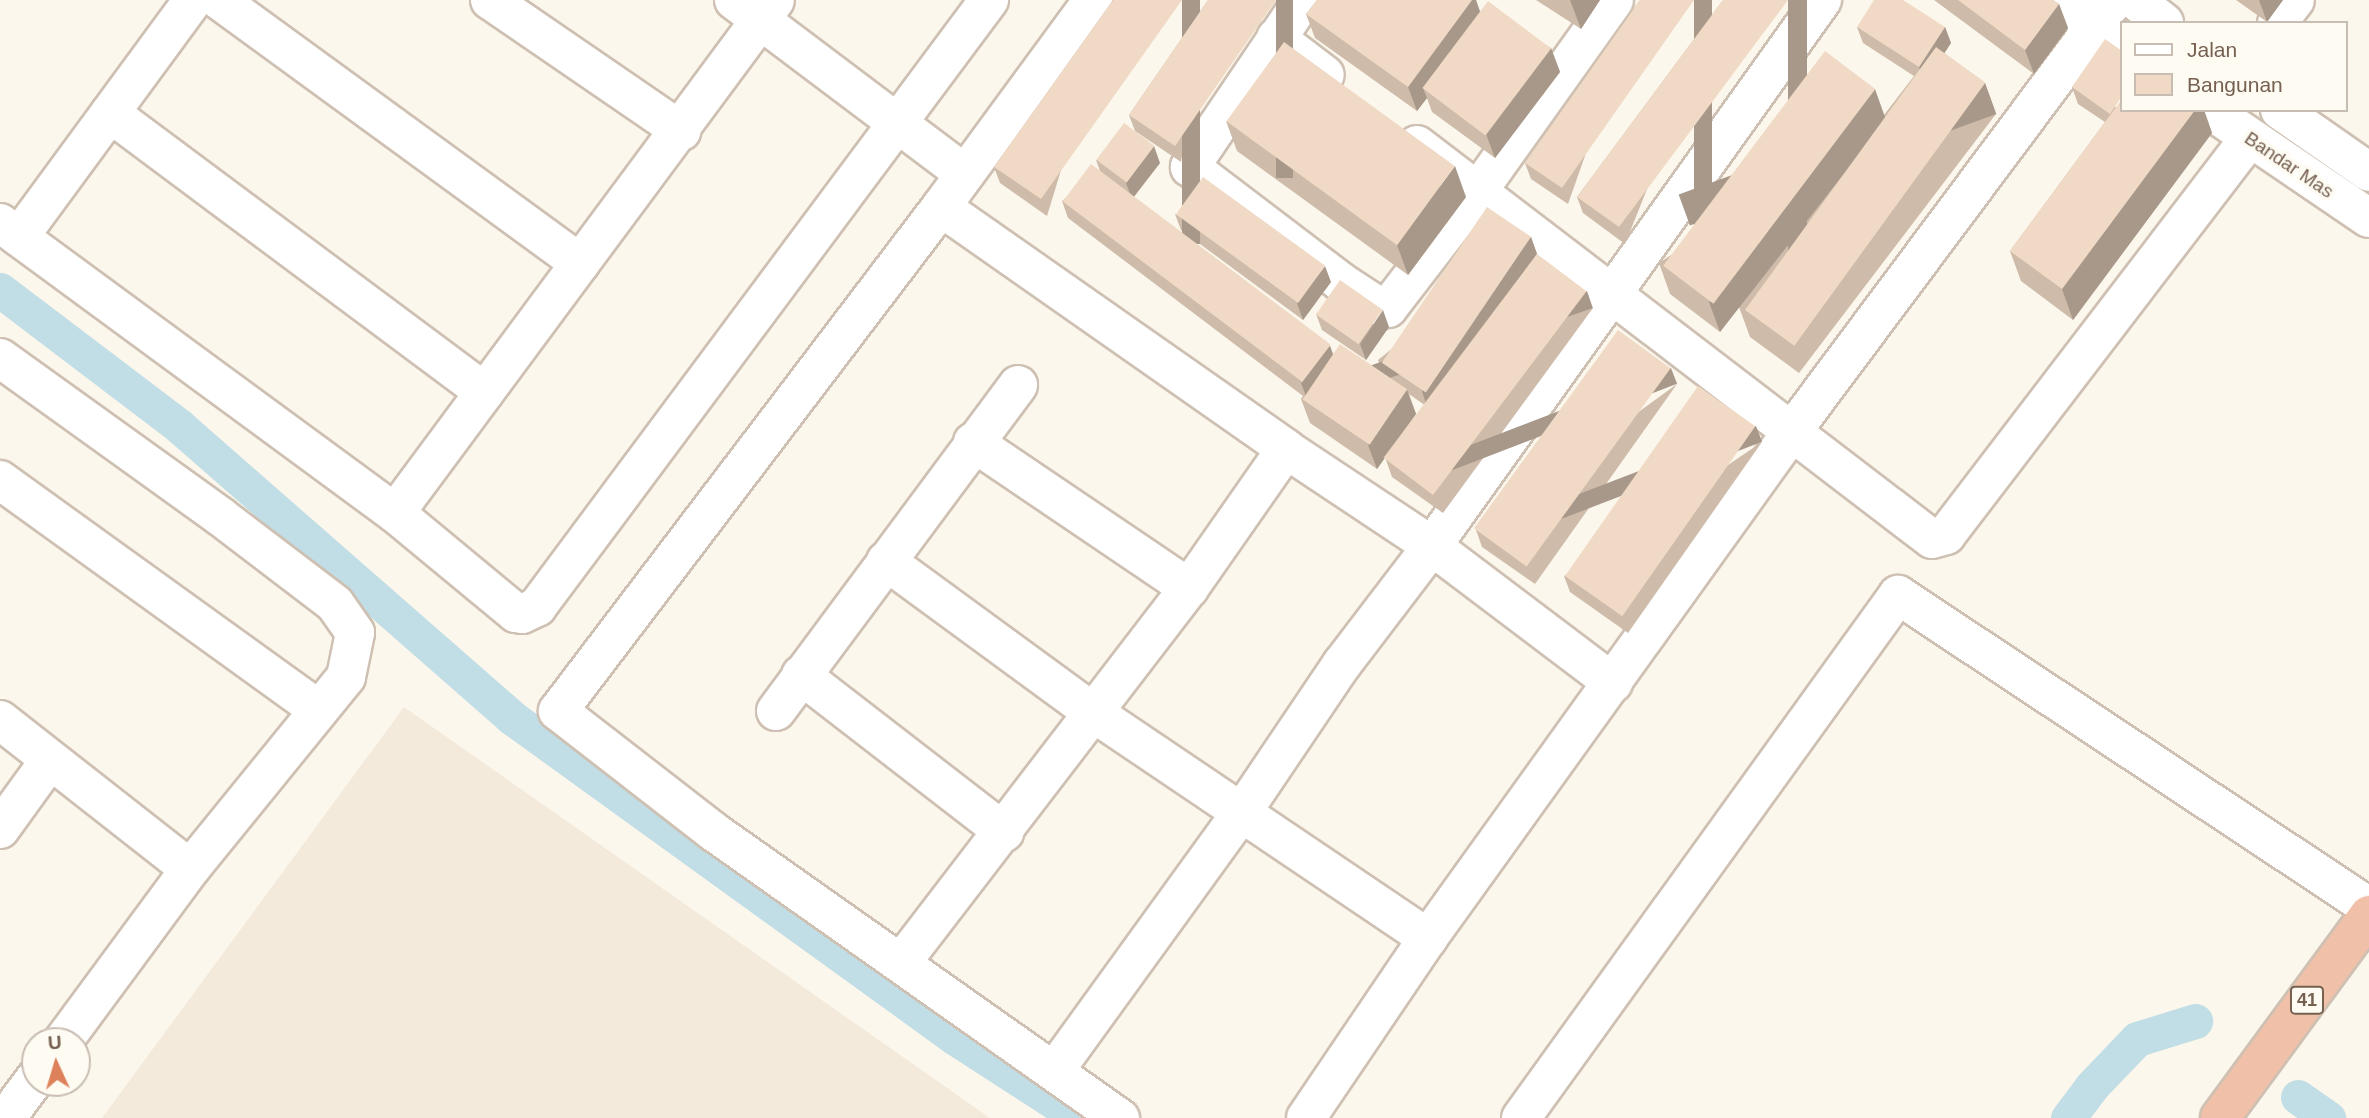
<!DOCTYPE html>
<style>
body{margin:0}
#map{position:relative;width:2369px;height:1118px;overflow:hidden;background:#fcf7ec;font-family:Arial,sans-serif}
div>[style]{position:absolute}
.residential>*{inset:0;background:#f3eadb}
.canal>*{height:35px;margin:-17.5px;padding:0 17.5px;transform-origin:17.5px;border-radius:17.5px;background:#c1dde5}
.roads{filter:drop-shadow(2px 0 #cec0b2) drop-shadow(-2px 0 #cec0b2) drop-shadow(0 2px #cec0b2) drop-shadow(0 -2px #cec0b2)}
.minor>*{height:38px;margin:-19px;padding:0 19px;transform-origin:19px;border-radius:19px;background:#fff}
.highway>*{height:38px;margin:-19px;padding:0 19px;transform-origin:19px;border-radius:19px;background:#f1c0a8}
.wall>*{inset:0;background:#cebba9}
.shaded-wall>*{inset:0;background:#a8988a;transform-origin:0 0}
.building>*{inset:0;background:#f0d9c5;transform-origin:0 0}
span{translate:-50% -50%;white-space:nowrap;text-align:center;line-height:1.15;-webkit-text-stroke:7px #fefbf3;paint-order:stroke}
.shield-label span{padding:2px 5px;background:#fefbf3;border:2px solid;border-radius:5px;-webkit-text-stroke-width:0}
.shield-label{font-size:18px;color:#766050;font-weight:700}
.street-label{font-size:19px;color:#766050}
.legend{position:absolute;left:2120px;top:21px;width:228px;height:91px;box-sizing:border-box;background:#fefbf3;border:2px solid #c8bdb2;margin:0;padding:9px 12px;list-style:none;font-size:21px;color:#766050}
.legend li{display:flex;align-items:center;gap:14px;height:35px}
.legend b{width:35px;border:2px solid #c8bdb2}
.north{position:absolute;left:21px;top:1027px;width:70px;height:70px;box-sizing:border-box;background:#fefbf3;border:2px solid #c8bdb2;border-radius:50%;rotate:356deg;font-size:19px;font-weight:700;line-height:28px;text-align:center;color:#766050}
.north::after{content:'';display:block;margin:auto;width:24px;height:32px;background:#dd815a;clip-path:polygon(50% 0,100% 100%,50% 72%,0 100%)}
</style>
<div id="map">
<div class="residential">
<i style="clip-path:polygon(404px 707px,990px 1118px,102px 1118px)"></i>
</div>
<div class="canal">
<i style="left:0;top:290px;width:225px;rotate:37.2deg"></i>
<i style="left:179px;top:426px;width:441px;rotate:41.2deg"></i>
<i style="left:511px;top:717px;width:546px;rotate:35.84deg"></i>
<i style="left:954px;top:1037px;width:149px;rotate:32.9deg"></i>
<i style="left:2298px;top:1097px;width:37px;rotate:35deg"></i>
<i style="left:2068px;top:1118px;width:39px;rotate:-53deg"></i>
<i style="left:2091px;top:1087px;width:66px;rotate:-46.2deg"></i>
<i style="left:2137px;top:1039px;width:61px;rotate:-17.2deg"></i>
</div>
<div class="roads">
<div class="minor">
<i style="left:219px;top:0;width:447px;rotate:36.1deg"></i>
<i style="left:490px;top:0;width:232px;rotate:34.4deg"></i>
<i style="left:734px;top:0;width:289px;rotate:37deg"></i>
<i style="left:1093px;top:0;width:257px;rotate:126.3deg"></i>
<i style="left:941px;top:207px;width:633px;rotate:127.23deg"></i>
<i style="left:558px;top:711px;width:197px;rotate:37.8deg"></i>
<i style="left:714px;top:832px;width:497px;rotate:35.2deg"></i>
<i style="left:1303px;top:0;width:202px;rotate:124.1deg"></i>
<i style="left:1190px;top:167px;width:190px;rotate:37.3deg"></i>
<i style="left:1341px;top:282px;width:49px;rotate:33.4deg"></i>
<i style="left:1382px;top:309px;width:6px;rotate:-9deg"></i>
<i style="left:1388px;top:308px;width:148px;rotate:-52.4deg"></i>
<i style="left:1478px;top:191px;width:234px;rotate:-54.5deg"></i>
<i style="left:2060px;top:0;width:77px;rotate:36deg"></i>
<i style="left:2135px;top:0;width:37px;rotate:38deg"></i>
<i style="left:2277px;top:23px;width:29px;rotate:-52deg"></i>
<i style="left:1276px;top:38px;width:61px;rotate:37.1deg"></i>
<i style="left:2210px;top:110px;width:192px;rotate:34.2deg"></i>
<i style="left:2280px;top:110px;width:108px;rotate:34.9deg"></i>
<i style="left:110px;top:113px;width:467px;rotate:36.7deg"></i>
<i style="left:1417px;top:145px;width:648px;rotate:37.42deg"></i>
<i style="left:1932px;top:539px;width:15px;rotate:-16deg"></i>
<i style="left:1946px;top:535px;width:499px;rotate:-52.6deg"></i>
<i style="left:941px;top:207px;width:421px;rotate:35deg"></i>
<i style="left:1286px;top:449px;width:175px;rotate:33.6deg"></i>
<i style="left:1432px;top:546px;width:227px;rotate:37.1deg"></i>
<i style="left:0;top:223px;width:490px;rotate:36.3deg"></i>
<i style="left:395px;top:513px;width:157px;rotate:39.6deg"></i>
<i style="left:516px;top:613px;width:6px;rotate:9deg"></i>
<i style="left:522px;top:614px;width:17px;rotate:-25deg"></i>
<i style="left:537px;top:607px;width:757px;rotate:-53.33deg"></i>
<i style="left:19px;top:237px;width:294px;rotate:-53.7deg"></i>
<i style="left:0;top:358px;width:272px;rotate:35.7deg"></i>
<i style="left:221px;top:517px;width:143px;rotate:37.3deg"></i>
<i style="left:335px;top:604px;width:35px;rotate:55deg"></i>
<i style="left:355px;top:633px;width:45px;rotate:101.6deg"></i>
<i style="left:346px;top:677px;width:247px;rotate:129.1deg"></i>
<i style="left:190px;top:869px;width:214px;rotate:126.4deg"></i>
<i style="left:973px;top:442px;width:261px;rotate:34.1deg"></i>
<i style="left:0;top:480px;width:393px;rotate:35.8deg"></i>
<i style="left:395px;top:513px;width:638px;rotate:-53.47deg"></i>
<i style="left:886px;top:561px;width:258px;rotate:36.2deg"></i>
<i style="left:1094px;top:713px;width:403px;rotate:34deg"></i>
<i style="left:801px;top:675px;width:257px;rotate:37.7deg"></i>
<i style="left:776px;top:711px;width:406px;rotate:-53.4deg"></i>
<i style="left:0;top:720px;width:241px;rotate:38.1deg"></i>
<i style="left:0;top:829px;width:85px;rotate:-54.1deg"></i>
<i style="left:901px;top:963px;width:473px;rotate:-52.5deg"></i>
<i style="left:1189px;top:588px;width:169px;rotate:-55.1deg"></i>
<i style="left:1055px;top:1070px;width:319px;rotate:-54.1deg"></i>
<i style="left:1242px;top:812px;width:179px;rotate:-56deg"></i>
<i style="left:1342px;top:664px;width:148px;rotate:-52.7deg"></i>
<i style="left:1432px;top:546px;width:671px;rotate:-54.46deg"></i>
<i style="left:6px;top:1118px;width:49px;rotate:-53.4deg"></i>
<i style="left:1306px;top:1118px;width:217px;rotate:-55.9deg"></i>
<i style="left:1428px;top:938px;width:626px;rotate:-54.3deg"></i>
<i style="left:1793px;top:430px;width:537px;rotate:-53.26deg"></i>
<i style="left:1521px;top:1118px;width:645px;rotate:-54.21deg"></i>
<i style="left:1898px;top:595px;width:565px;rotate:33.52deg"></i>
</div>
<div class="highway">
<i style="left:2220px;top:1118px;width:252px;rotate:-53.7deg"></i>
</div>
</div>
<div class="wall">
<i style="clip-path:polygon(1113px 0,1047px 216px,1000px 183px,994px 167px)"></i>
<i style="clip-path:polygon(1208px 0,1181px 162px,1135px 131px,1129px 115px)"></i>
<i style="clip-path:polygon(1317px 0,1476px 0,1480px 12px,1551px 48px,1560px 72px,1495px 158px,1432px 112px,1427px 98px,1417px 111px,1315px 38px,1306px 14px)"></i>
<i style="clip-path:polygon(1536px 0,1600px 0,1581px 29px)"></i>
<i style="clip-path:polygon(1640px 0,1568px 204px,1531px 179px,1525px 163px)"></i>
<i style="clip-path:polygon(1723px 0,1625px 244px,1583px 213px,1577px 197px)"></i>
<i style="clip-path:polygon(1934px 0,2053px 0,2059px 4px,2068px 28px,2034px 74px)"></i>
<i style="clip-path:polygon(2236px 0,2283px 0,2267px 22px)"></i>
<i style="clip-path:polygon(1857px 27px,1945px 27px,1951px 43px,1944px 53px,1985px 83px,1996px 114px,1799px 373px,1750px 337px,1739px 307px,1720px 332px,1670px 294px,1659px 263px,1884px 115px,1914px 76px,1863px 43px)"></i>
<i style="clip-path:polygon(2072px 87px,2122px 110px,2204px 110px,2212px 133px,2073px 320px,2021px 281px,2010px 251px,2105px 122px,2078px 104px)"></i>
<i style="clip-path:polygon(1226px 121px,1466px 197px,1408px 275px,1237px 151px)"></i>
<i style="clip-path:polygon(1096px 160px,1160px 163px,1134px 197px,1330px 346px,1333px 354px,1383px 374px,1378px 360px,1531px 237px,1537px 254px,1519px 278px,1593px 308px,1443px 513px,1392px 477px,1386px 460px,1426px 406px,1409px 394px,1416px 414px,1377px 469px,1310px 423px,1301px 399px,1303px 396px,1068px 218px,1062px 201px,1100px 171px)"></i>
<i style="clip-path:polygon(1175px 214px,1331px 282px,1303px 320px,1181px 230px)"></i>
<i style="clip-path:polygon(1316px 314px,1389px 327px,1366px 360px,1322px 330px)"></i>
<i style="clip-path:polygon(1677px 384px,1535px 584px,1482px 547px,1476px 530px)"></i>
<i style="clip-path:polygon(1762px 442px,1628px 633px,1570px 592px,1564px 576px)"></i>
</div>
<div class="shaded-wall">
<i style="left:1182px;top:0;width:18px;height:244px"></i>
<i style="left:1276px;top:0;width:17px;height:178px"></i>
<i style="clip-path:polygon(1472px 0,1476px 0,1483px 20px,1423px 88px,1427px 98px,1417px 111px,1408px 87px)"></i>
<i style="clip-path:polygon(1570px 0,1600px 0,1581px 29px)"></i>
<i style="left:1694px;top:0;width:18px;height:230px"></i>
<i style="left:1788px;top:0;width:19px;height:283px"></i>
<i style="clip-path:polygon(2259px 0,2283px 0,2267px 22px)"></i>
<i style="clip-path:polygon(2059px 4px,2068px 28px,2034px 74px,2025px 50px)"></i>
<i style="clip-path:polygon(1945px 27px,1951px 43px,1925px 83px,1919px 67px)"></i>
<i style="clip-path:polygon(1551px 48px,1560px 72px,1495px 158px,1486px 134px)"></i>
<i style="left:1985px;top:83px;width:33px;height:326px;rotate:70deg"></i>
<i style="clip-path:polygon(1875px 89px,1886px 120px,1720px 332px,1709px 302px)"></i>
<i style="clip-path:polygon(2195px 110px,2204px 110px,2212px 133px,2073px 320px,2062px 289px)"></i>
<i style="clip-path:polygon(1154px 146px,1160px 163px,1132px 199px,1126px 183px)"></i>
<i style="clip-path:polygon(1455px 166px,1466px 197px,1408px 275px,1397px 245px)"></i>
<i style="clip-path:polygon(1531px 237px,1537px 254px,1427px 407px,1422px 391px)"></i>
<i style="clip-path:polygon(1325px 266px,1331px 282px,1303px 320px,1297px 303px)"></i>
<i style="left:1587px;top:291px;width:18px;height:255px;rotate:71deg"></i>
<i style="clip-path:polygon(1383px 310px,1389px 327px,1366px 360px,1360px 344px)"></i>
<i style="clip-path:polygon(1330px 346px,1336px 363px,1307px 399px,1301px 383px)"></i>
<i style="left:1671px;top:368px;width:17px;height:244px;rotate:69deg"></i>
<i style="clip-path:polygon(1407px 390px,1416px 414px,1377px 469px,1368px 445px)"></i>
<i style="left:1756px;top:426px;width:17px;height:232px;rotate:69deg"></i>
</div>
<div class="building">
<i style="clip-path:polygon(1113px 0,1182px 0,1041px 199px,994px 167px)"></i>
<i style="clip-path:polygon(1208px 0,1276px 0,1175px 146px,1129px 115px)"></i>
<i style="clip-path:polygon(1317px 0,1472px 0,1408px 87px,1306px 14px)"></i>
<i style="clip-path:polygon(1640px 0,1694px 0,1562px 188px,1525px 163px)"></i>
<i style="clip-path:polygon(1723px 0,1788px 0,1619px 227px,1577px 197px)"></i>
<i style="clip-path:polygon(1874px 0,1903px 0,1945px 27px,1919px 67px,1857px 27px)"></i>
<i style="clip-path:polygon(1958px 0,2053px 0,2059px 4px,2025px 50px)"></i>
<i style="left:1488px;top:1px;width:79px;height:109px;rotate:37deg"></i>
<i style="clip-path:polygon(2105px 39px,2122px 51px,2122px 96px,2110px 114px,2072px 87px)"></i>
<i style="left:1284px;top:42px;width:211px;height:98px;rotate:36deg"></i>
<i style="left:1936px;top:47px;width:61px;height:325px;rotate:36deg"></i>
<i style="left:1825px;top:51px;width:63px;height:269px;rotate:37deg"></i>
<i style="clip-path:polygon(2122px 99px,2122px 110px,2195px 110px,2062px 289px,2010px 251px)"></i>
<i style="left:1124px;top:123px;width:38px;height:46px;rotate:37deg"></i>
<i style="left:1091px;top:164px;width:300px;height:47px;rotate:37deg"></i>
<i style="left:1203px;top:177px;width:151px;height:46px;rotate:36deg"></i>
<i style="left:1487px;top:207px;width:53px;height:188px;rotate:34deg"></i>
<i style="left:1537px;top:254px;width:62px;height:255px;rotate:37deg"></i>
<i style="left:1340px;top:280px;width:52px;height:42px;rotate:35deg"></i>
<i style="left:1618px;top:330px;width:65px;height:245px;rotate:36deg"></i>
<i style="left:1340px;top:344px;width:81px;height:67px;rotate:34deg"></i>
<i style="left:1698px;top:386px;width:70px;height:232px;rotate:35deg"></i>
</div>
<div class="shield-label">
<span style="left:2307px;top:1000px">41</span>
</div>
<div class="street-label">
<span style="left:2289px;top:165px;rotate:34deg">Bandar Mas</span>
</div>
<ul class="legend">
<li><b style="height:9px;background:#fff"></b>Jalan</li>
<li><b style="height:19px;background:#f0d9c5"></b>Bangunan</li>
</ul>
<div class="north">U</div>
</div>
